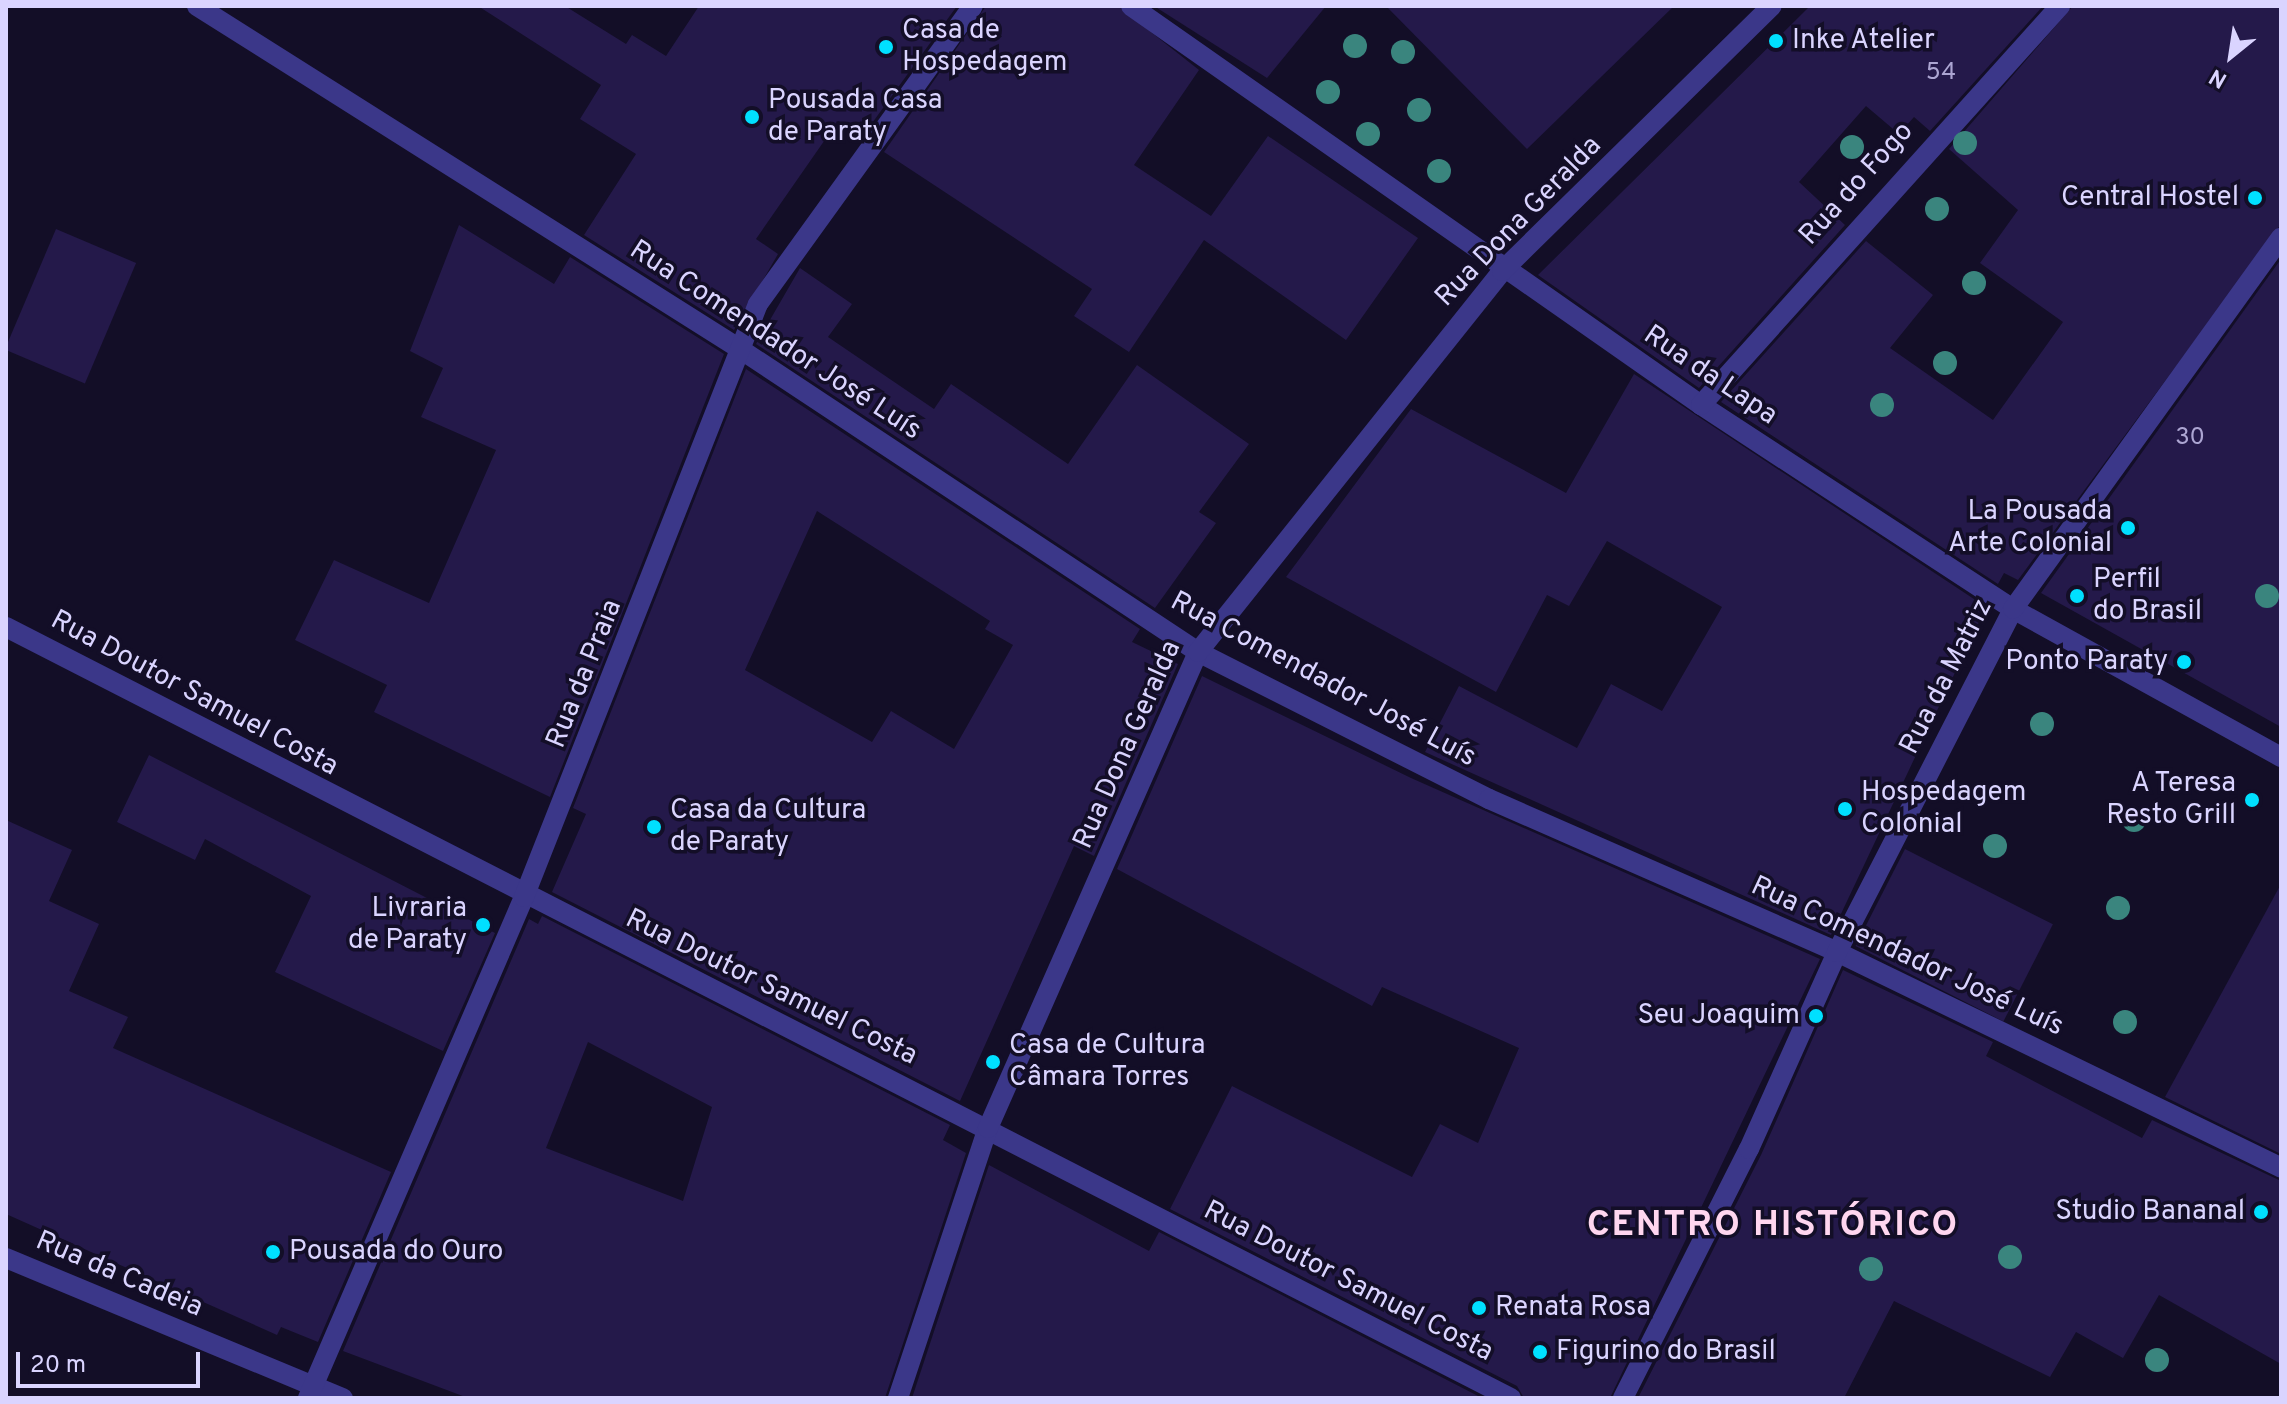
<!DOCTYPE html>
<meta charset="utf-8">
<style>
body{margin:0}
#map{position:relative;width:2287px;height:1404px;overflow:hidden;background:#130e27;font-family:Overpass,sans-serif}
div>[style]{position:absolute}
.building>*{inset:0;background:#24194a;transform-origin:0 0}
.street>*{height:20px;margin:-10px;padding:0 10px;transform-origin:10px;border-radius:10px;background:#3b3789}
.trees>*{width:24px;height:24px;margin:-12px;border-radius:50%;background:#3a857e}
.dots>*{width:22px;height:22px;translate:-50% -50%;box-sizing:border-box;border:4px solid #130e27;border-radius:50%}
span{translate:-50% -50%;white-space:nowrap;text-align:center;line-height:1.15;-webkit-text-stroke:7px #130e27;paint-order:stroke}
.number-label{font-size:24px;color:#aca5d2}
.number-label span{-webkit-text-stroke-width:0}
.poi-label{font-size:28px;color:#dad4ff}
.left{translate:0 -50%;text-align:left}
.right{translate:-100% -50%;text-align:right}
.street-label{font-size:28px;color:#dad4ff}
.district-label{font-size:36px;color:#ffd6ef;font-weight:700;letter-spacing:2px}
.frame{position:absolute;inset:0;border:8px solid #dad4ff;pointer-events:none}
.north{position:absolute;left:2191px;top:16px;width:80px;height:80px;-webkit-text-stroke:6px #130e27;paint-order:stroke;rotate:210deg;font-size:22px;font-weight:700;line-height:32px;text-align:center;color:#dad4ff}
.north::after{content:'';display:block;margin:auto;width:28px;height:36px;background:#dad4ff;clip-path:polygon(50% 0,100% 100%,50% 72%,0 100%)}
.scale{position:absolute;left:16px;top:1352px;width:184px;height:36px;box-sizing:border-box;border:4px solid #dad4ff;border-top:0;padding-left:10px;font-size:24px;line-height:28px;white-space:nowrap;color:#dad4ff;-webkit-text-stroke:6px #130e27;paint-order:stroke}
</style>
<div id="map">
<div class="building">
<i style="clip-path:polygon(478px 6px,565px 6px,626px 44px,632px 35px,666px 56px,699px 6px,957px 6px,862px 137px,838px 121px,756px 239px,778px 254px,734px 330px,584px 235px,636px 154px,580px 119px,601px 85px)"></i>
<i style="clip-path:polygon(986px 6px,1118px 6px,1199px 70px,1134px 165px,1211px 216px,1268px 136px,1418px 238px,1346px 340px,1204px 240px,1129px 352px,1074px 316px,1092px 289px,884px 152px)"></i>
<i style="clip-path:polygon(1154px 6px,1326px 6px,1267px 78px)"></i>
<i style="clip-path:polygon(1386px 6px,1674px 6px,1527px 149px)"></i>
<i style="clip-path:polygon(1810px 6px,2043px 6px,1930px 131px,1914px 117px,1899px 134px,1866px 106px,1799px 182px,1845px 225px,1699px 388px,1538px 275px)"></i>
<i style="clip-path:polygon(2073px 6px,2281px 6px,2281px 224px,2018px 580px,2004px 573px,1998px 584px,1721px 402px,1866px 241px,1933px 295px,1890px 348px,1993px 420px,2063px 322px,1980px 263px,2018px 210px,1949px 149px)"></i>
<i style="clip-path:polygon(459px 225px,554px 284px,570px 257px,724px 354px,550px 797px,374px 712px,387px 685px,295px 640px,334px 560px,429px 603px,496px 450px,421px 417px,443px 368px,410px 351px)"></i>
<i style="left:56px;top:229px;width:87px;height:131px;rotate:23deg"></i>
<i style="clip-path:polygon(2281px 259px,2281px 727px,2041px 593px)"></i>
<i style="clip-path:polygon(800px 268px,852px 304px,828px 337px,934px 409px,951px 384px,1068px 464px,1137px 365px,1249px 444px,1199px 512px,1216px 523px,1155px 608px,756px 344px)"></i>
<i style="clip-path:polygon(evenodd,746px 369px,1140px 629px,1132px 642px,1178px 664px,1094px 856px,1074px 846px,960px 1101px,552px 892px,586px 814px,573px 808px,746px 369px,817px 511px,990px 621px,985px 629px,1013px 645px,954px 749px,891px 711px,872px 742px,745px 670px,817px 511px)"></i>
<i style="clip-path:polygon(1634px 374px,1986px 607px,1831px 935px,1425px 752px,1459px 686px,1577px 748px,1611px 684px,1662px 711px,1722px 607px,1607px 541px,1569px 606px,1547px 595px,1496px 692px,1286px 577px,1411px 409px,1566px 493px)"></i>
<i style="clip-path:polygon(1202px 676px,1411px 778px,1820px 959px,1610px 1398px,1524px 1398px,1517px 1386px,1170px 1209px,1232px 1086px,1412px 1177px,1440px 1124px,1478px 1143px,1519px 1048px,1382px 987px,1372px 1006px,1117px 869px)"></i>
<i style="clip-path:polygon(149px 755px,495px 933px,443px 1051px,275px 972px,311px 896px,205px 839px,195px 860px,117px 822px)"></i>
<i style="clip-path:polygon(6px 820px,72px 850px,49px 901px,99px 924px,69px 991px,128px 1017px,113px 1048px,391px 1172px,318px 1342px,281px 1327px,277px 1335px,6px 1214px)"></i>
<i style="left:1905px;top:849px;width:166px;height:109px;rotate:27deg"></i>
<i style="clip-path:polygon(2281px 884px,2281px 1154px,2165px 1097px)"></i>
<i style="clip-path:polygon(evenodd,542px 916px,950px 1125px,943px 1140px,966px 1153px,885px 1398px,468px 1398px,343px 1351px,529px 919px,538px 924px,542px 916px,588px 1042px,712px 1107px,683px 1201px,546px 1148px,588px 1042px)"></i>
<i style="clip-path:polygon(1843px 970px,1993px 1042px,1986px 1056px,2142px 1138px,2152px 1120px,2281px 1181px,2281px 1364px,2159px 1295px,2123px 1358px,2076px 1332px,2050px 1377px,1894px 1301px,1844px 1398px,1638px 1398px,1761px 1155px)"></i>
<i style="clip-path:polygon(989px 1165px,1149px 1251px,1159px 1232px,1482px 1398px,912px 1398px)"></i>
</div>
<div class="street">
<i style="left:197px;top:6px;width:642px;rotate:32.28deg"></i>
<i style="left:740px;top:349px;width:549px;rotate:33.49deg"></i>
<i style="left:1198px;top:652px;width:326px;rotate:26.8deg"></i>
<i style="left:1489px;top:799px;width:380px;rotate:23.7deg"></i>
<i style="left:1837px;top:952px;width:494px;rotate:25.9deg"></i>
<i style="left:1131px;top:6px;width:696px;rotate:34.99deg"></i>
<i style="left:1701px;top:405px;width:373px;rotate:33.2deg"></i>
<i style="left:2013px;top:609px;width:306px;rotate:28.9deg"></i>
<i style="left:1701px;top:405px;width:537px;rotate:-48.02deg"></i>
<i style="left:6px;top:627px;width:1691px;rotate:27.13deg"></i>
<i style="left:6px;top:1258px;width:365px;rotate:22.6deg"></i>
<i style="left:308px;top:1398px;width:546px;rotate:-66.68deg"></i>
<i style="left:524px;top:897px;width:637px;rotate:-68.47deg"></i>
<i style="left:758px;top:304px;width:367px;rotate:-54.2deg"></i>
<i style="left:898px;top:1398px;width:285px;rotate:-71.6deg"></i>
<i style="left:988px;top:1128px;width:520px;rotate:-66.19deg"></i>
<i style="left:1198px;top:652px;width:487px;rotate:-51.4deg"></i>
<i style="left:1502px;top:271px;width:378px;rotate:-44.5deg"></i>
<i style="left:1623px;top:1398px;width:279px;rotate:-63.2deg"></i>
<i style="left:1749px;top:1149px;width:216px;rotate:-65.9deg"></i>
<i style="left:1837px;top:952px;width:386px;rotate:-62.8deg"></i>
<i style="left:2013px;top:609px;width:458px;rotate:-54.2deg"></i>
</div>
<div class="trees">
<i style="left:1355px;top:46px"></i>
<i style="left:1403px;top:52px"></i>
<i style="left:1328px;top:92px"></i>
<i style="left:1419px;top:110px"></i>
<i style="left:1368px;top:134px"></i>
<i style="left:1965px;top:143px"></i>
<i style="left:1852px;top:147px"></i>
<i style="left:1439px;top:171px"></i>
<i style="left:1937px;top:209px"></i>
<i style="left:1974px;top:283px"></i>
<i style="left:1945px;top:363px"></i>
<i style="left:1882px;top:405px"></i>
<i style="left:2267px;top:596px"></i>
<i style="left:2042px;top:724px"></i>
<i style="left:2134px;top:820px"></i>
<i style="left:1995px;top:846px"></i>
<i style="left:2118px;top:908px"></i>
<i style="left:2125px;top:1022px"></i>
<i style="left:2010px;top:1257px"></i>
<i style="left:1871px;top:1269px"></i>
<i style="left:2157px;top:1360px"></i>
</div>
<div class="dots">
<i style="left:1776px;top:41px;background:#00e0ff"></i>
<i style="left:886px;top:47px;background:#00e0ff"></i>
<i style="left:752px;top:117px;background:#00e0ff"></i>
<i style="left:2255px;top:198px;background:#00e0ff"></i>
<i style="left:2128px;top:528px;background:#00e0ff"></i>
<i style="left:2077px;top:596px;background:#00e0ff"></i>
<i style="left:2184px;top:662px;background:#00e0ff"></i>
<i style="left:2252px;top:800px;background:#00e0ff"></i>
<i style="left:1845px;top:809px;background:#00e0ff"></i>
<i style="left:654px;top:827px;background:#00e0ff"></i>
<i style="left:483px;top:925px;background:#00e0ff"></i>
<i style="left:1816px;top:1016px;background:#00e0ff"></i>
<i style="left:993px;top:1062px;background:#00e0ff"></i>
<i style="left:2261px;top:1212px;background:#00e0ff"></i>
<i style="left:273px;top:1252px;background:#00e0ff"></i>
<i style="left:1479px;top:1308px;background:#00e0ff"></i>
<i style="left:1540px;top:1352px;background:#00e0ff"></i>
</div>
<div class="number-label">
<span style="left:1941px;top:74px">54</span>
<span style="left:2190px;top:439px">30</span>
</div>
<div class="poi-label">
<span class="left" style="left:902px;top:47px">Casa de<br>Hospedagem</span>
<span class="left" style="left:1792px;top:41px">Inke Atelier</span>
<span class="left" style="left:768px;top:117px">Pousada Casa<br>de Paraty</span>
<span class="right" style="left:2239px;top:198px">Central Hostel</span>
<span class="right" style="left:2112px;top:528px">La Pousada<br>Arte Colonial</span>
<span class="left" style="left:2093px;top:596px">Perfil<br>do Brasil</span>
<span class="right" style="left:2168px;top:662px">Ponto Paraty</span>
<span class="right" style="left:2236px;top:800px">A Teresa<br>Resto Grill</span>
<span class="left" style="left:1861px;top:809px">Hospedagem<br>Colonial</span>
<span class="left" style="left:670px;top:827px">Casa da Cultura<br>de Paraty</span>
<span class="right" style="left:467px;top:925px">Livraria<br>de Paraty</span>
<span class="right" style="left:1800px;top:1016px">Seu Joaquim</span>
<span class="left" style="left:1009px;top:1062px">Casa de Cultura<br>Câmara Torres</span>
<span class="right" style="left:2245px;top:1212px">Studio Bananal</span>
<span class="left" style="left:289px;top:1252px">Pousada do Ouro</span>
<span class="left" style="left:1495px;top:1308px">Renata Rosa</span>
<span class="left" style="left:1556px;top:1352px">Figurino do Brasil</span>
</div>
<div class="street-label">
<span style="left:1857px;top:184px;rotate:-48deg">Rua do Fogo</span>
<span style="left:1519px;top:222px;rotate:-46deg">Rua Dona Geralda</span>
<span style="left:775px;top:341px;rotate:33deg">Rua Comendador José Luís</span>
<span style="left:1710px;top:376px;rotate:34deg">Rua da Lapa</span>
<span style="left:585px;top:674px;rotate:-68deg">Rua da Praia</span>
<span style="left:1947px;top:677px;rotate:-63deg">Rua da Matriz</span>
<span style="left:1323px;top:680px;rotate:28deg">Rua Comendador José Luís</span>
<span style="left:194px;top:694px;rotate:28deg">Rua Doutor Samuel Costa</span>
<span style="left:1128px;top:745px;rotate:-66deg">Rua Dona Geralda</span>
<span style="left:1907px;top:957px;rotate:25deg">Rua Comendador José Luís</span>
<span style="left:771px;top:988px;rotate:26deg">Rua Doutor Samuel Costa</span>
<span style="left:119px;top:1275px;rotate:23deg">Rua da Cadeia</span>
<span style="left:1348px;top:1282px;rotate:27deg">Rua Doutor Samuel Costa</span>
</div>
<div class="district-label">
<span style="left:1773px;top:1227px">CENTRO HISTÓRICO</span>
</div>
<div class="frame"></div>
<div class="north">N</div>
<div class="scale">20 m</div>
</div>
